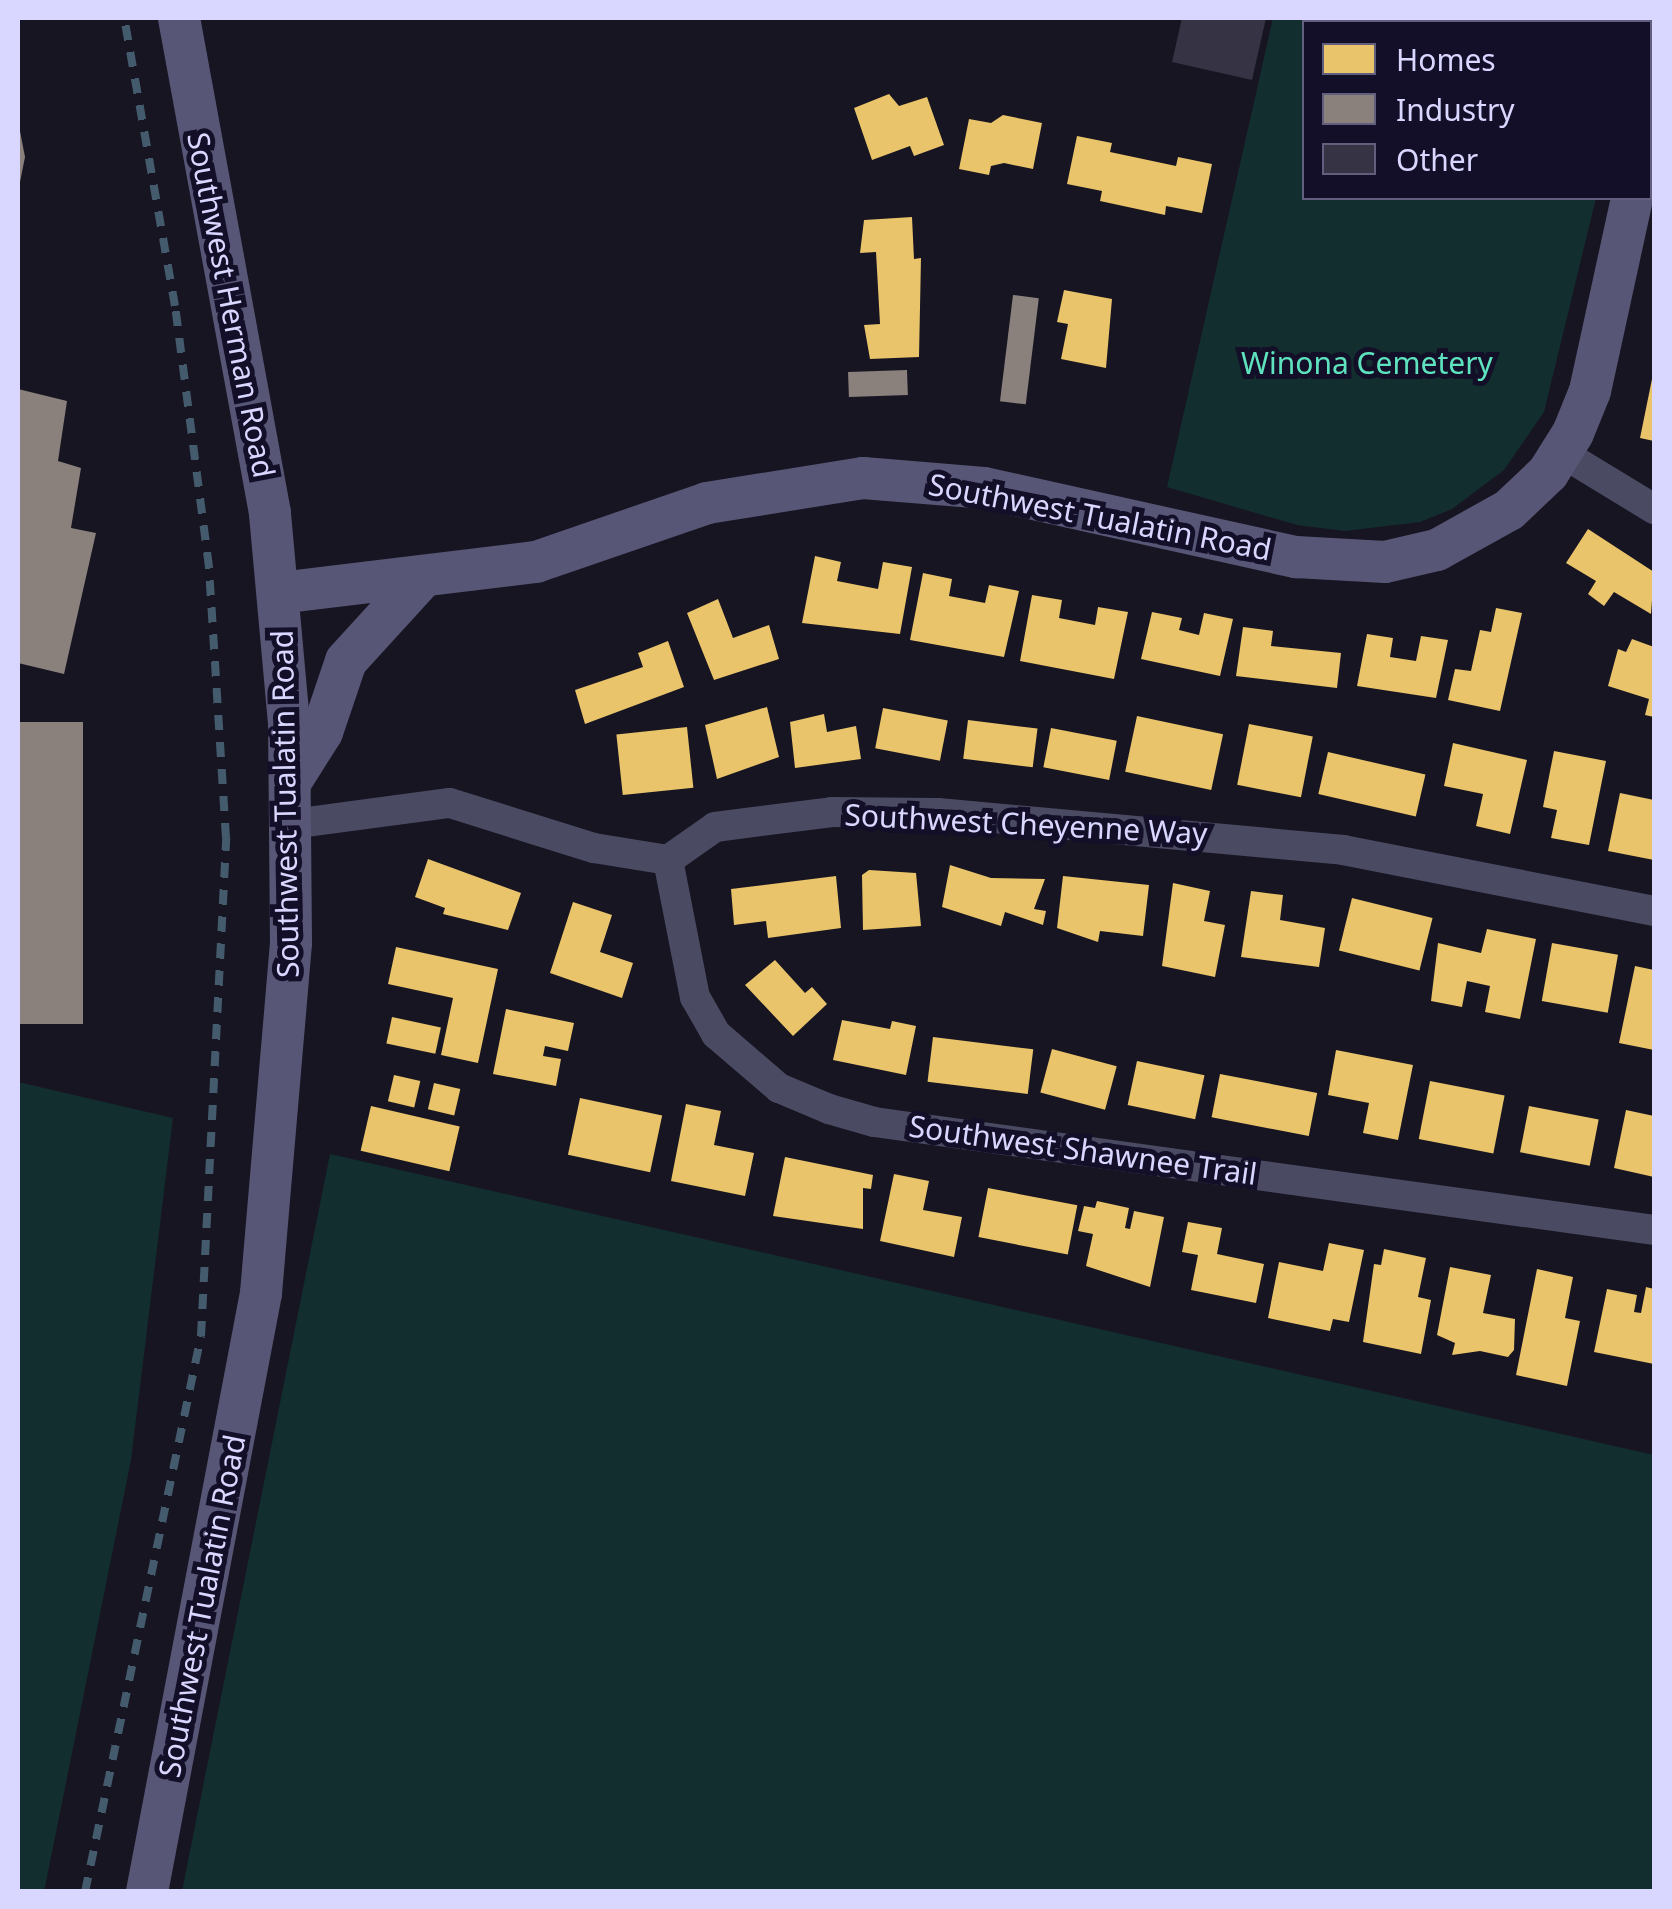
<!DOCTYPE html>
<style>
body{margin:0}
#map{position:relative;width:1672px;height:1909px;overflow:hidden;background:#171522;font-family:"Noto Sans",sans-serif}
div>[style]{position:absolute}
.green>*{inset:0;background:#132e2e}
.homes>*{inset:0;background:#e9c46a;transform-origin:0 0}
.industry>*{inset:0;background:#8a817c;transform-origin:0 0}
.building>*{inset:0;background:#353344}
.street>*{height:30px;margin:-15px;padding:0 15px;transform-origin:15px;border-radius:15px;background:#4a4a63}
.secondary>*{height:42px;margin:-21px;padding:0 21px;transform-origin:21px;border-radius:21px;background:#585676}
.rail>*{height:8px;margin-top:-4px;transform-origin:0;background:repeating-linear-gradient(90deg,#435b6c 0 15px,transparent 0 27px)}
span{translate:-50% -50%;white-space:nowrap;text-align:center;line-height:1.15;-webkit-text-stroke:10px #130f28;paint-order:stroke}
.street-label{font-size:30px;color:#d9d6ff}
.park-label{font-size:30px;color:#5ee3be}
.frame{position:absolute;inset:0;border:20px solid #d9d6ff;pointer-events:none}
.legend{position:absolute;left:1302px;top:20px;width:350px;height:180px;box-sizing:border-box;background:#130f28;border:2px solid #625f7e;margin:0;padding:12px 18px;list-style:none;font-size:30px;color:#d9d6ff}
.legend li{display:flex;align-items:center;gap:20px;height:50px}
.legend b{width:50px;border:2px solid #625f7e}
</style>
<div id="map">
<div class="green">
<i style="clip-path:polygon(1273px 18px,1636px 18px,1304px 22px,1304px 198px,1596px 198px,1544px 412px,1504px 470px,1452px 509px,1420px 522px,1345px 531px,1297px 525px,1167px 487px)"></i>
<i style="clip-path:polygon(18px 1082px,173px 1118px,131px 1460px,44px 1892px,18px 1891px)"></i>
<i style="clip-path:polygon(330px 1154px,1654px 1455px,1654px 1891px,182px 1891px)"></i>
</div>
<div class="homes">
<i style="clip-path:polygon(889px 94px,899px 106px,927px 97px,944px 145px,914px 156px,910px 146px,872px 160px,854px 108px)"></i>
<i style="clip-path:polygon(1003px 115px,1042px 123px,1033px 169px,1004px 163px,991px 166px,989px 175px,959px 169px,969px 119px,991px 123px)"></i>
<i style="clip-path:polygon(1077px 136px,1112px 143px,1110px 152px,1176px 166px,1178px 157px,1212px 164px,1202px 213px,1166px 206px,1165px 215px,1100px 201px,1102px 191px,1067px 184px)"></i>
<i style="clip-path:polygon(912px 217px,914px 259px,921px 258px,919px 357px,870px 359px,864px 325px,880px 324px,876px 252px,860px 253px,864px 220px)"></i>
<i style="clip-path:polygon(1064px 290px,1112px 299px,1106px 368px,1061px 359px,1068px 324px,1057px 322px)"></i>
<i style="clip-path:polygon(1653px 374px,1654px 375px,1654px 441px,1640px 438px)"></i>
<i style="clip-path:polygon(1588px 529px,1654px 572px,1651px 614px,1614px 592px,1604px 606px,1588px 594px,1596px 581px,1566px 563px)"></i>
<i style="clip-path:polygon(815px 556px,841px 562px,837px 581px,878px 589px,883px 562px,912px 567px,900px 634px,802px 623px)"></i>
<i style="clip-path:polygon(923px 573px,952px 579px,949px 596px,985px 603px,989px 585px,1019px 591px,1004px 657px,910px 640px)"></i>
<i style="clip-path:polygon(1032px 595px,1062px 600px,1059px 618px,1095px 625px,1098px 607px,1128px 612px,1114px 679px,1020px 661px)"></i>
<i style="clip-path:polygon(718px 599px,733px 638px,769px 625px,779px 659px,714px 680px,687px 613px)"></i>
<i style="clip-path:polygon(1496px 608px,1522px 613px,1500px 711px,1448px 700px,1455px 669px,1471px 671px,1480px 630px,1491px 632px)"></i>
<i style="clip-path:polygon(1152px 612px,1182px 618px,1179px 630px,1199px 635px,1204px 613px,1233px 619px,1220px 676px,1141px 659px)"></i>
<i style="clip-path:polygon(1243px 627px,1273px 631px,1271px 646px,1341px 653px,1337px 688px,1236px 676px)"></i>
<i style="clip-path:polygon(1367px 634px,1393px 638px,1390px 657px,1416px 661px,1421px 636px,1448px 640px,1436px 698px,1357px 686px)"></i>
<i style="clip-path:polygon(1632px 639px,1654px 647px,1654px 717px,1645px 715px,1649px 699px,1608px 686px,1618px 649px,1626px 652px)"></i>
<i style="clip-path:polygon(668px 641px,684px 687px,585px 724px,575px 690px,643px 667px,638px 653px)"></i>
<i style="clip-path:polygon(767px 707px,779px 757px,717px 779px,705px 725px)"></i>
<i style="left:883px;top:708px;width:66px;height:41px;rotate:11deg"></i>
<i style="clip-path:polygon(824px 714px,827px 732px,856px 726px,861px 759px,795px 768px,790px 722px)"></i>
<i style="left:1137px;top:716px;width:88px;height:57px;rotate:12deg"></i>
<i style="left:968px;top:720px;width:70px;height:39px;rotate:7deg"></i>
<i style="left:1249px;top:724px;width:65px;height:62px;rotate:11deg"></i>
<i style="left:687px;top:727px;width:61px;height:71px;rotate:84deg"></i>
<i style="left:1051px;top:728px;width:67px;height:40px;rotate:11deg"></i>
<i style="clip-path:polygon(1453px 743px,1527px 760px,1510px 834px,1476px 826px,1483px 794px,1444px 786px)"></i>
<i style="clip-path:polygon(1554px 751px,1606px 761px,1589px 845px,1551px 838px,1557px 810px,1543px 807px)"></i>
<i style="left:1328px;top:752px;width:100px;height:43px;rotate:13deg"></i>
<i style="clip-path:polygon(1620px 793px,1654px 800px,1654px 860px,1608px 851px)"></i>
<i style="clip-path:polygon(428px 859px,521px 893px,508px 930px,443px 914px,445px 908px,415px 897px)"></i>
<i style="clip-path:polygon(950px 865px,991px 878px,1045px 879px,1034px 909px,1046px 911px,1043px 925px,1005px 912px,1001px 926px,942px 907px)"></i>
<i style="clip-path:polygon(869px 870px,916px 873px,921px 926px,863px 930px,862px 875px)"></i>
<i style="clip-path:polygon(836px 876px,841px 928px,768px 938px,766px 921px,734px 925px,731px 889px)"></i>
<i style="clip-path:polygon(1063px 876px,1149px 885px,1143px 936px,1100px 931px,1098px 942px,1057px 928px)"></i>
<i style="clip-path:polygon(1173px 883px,1210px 891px,1204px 921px,1225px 925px,1215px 977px,1162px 966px)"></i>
<i style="clip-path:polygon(1251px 891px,1283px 895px,1280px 920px,1325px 928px,1319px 967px,1241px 957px)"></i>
<i style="left:1352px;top:898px;width:83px;height:54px;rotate:14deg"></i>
<i style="clip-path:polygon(573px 902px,612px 915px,600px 952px,633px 963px,622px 998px,550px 973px)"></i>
<i style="clip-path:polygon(1487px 929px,1536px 939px,1520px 1019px,1485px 1012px,1490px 986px,1467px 981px,1462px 1007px,1431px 1001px,1438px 943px,1481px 953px)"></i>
<i style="left:1552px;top:943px;width:67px;height:59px;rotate:10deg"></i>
<i style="clip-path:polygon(396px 947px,498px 969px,478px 1063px,441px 1055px,453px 998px,388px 984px)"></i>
<i style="clip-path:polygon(775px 960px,805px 993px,812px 987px,827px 1004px,793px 1036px,745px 985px)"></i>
<i style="clip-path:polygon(1635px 966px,1654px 970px,1654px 1050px,1619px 1043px)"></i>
<i style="clip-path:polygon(506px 1009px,574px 1023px,568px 1051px,545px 1046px,543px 1056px,561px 1059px,556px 1086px,493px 1074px)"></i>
<i style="left:392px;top:1017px;width:50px;height:27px;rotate:12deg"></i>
<i style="clip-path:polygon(842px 1020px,890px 1029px,892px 1021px,916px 1026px,906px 1075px,833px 1060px)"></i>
<i style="left:933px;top:1037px;width:101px;height:45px;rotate:7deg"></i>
<i style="left:1052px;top:1049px;width:67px;height:45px;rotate:15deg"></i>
<i style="clip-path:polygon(1336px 1050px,1413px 1065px,1398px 1140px,1363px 1133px,1369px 1103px,1328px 1095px)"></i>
<i style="left:1137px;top:1061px;width:69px;height:45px;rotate:12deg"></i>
<i style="left:1220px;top:1074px;width:99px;height:44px;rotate:11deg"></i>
<i style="left:394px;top:1075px;width:27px;height:27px;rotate:13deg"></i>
<i style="left:1430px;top:1081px;width:76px;height:59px;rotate:11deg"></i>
<i style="left:434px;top:1083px;width:27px;height:27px;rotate:13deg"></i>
<i style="left:580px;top:1098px;width:84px;height:58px;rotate:12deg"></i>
<i style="clip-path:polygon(686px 1104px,721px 1111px,714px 1145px,754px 1153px,745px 1196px,671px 1181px)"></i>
<i style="left:371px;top:1106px;width:91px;height:46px;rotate:13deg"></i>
<i style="left:1529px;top:1106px;width:71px;height:47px;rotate:11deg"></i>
<i style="clip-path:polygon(1626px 1110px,1654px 1116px,1654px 1177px,1614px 1168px)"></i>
<i style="clip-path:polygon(785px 1157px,873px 1175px,871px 1189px,863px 1188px,863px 1229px,773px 1216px)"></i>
<i style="clip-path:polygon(894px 1174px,929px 1181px,923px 1210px,962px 1217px,954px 1257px,880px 1241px)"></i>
<i style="left:988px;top:1188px;width:91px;height:50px;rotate:11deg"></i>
<i style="clip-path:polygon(1097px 1201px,1129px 1208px,1125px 1228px,1130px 1229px,1134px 1211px,1164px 1217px,1150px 1287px,1086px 1266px,1093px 1234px,1078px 1231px,1084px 1206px,1095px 1208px)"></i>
<i style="clip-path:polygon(1188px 1222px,1222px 1228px,1217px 1254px,1264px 1264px,1256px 1303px,1191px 1290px,1198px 1255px,1182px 1252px)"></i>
<i style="clip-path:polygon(1329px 1243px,1364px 1250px,1349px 1322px,1333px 1319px,1330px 1331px,1268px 1318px,1279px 1262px,1323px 1271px)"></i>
<i style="clip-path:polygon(1384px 1249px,1426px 1258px,1418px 1297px,1431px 1300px,1421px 1354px,1363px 1342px,1374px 1264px,1381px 1265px)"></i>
<i style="clip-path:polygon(1450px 1267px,1491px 1275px,1483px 1313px,1515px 1319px,1514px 1350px,1508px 1357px,1480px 1351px,1452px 1355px,1455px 1343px,1437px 1335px)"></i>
<i style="clip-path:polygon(1537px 1269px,1573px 1277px,1565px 1318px,1580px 1321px,1567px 1386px,1516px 1375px)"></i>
<i style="clip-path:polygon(1646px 1287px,1654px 1289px,1654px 1364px,1594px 1352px,1607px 1289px,1637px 1295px,1634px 1312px,1641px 1313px)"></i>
</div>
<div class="industry">
<i style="clip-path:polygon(19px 126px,25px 157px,19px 187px,18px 127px)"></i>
<i style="left:1013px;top:295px;width:26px;height:107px;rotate:7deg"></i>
<i style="left:907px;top:370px;width:25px;height:59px;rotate:88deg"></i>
<i style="clip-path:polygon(18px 389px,67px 401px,58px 461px,81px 468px,71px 528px,96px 533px,64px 674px,18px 663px)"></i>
<i style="left:18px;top:722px;width:65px;height:302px"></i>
</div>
<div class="building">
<i style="clip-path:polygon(1182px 18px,1266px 18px,1252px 80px,1172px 62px)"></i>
</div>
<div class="street">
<i style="left:1562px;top:453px;width:108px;rotate:31.3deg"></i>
<i style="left:292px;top:824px;width:159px;rotate:-7.6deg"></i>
<i style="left:450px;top:803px;width:151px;rotate:17.4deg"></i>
<i style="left:594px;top:848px;width:75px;rotate:9.2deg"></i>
<i style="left:668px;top:860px;width:57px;rotate:-35.1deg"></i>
<i style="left:715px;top:827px;width:118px;rotate:-7.3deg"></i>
<i style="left:832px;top:812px;width:106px;rotate:0.5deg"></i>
<i style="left:938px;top:813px;width:407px;rotate:5.2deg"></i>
<i style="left:1343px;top:850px;width:317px;rotate:11.1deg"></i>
<i style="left:668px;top:860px;width:140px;rotate:78.9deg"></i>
<i style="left:695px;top:997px;width:43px;rotate:60.4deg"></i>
<i style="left:716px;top:1034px;width:83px;rotate:40.6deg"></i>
<i style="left:779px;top:1088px;width:54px;rotate:22.8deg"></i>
<i style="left:829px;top:1109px;width:47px;rotate:16.1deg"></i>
<i style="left:874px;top:1122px;width:787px;rotate:7.88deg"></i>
</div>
<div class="secondary">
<i style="left:1650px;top:120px;width:22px;rotate:-80deg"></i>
<i style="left:279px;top:593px;width:259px;rotate:-6.9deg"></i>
<i style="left:536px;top:562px;width:181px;rotate:-19deg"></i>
<i style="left:707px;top:503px;width:158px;rotate:-9.1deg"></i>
<i style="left:863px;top:478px;width:121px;rotate:4.7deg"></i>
<i style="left:984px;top:488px;width:320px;rotate:12.5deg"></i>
<i style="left:1296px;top:557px;width:89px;rotate:3.2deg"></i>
<i style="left:1385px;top:562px;width:53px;rotate:-13deg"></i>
<i style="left:1437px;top:550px;width:82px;rotate:-29.1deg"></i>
<i style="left:1509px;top:510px;width:54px;rotate:-43.5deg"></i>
<i style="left:1548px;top:473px;width:47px;rotate:-58deg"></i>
<i style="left:1573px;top:433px;width:45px;rotate:-68deg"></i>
<i style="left:1590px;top:391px;width:198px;rotate:-77.7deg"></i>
<i style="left:291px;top:781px;width:58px;rotate:-57.7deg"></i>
<i style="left:322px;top:732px;width:75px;rotate:-71.3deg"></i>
<i style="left:346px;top:661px;width:108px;rotate:-47.6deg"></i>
<i style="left:147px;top:1892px;width:610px;rotate:-79.22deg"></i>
<i style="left:261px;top:1293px;width:351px;rotate:-85.1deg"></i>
<i style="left:291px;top:943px;width:220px;rotate:-90.5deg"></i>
<i style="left:289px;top:723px;width:211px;rotate:-95.2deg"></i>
<i style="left:270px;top:513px;width:503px;rotate:-100.42deg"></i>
</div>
<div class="rail">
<i style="left:85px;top:1892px;width:568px;rotate:-78.22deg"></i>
<i style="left:201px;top:1336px;width:499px;rotate:-87.1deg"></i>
<i style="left:226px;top:838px;width:272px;rotate:-93.6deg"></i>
<i style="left:209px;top:567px;width:263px;rotate:-97.4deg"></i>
<i style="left:175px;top:306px;width:292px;rotate:-100deg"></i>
</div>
<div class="street-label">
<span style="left:231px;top:305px;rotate:79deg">Southwest Herman Road</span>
<span style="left:1100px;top:517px;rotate:11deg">Southwest Tualatin Road</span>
<span style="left:285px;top:804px;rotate:-91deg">Southwest Tualatin Road</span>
<span style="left:1026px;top:824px;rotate:3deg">Southwest Cheyenne Way</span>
<span style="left:1083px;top:1150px;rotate:8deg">Southwest Shawnee Trail</span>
<span style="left:202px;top:1606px;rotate:-79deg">Southwest Tualatin Road</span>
</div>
<div class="park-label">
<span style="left:1367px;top:363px">Winona Cemetery</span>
</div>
<div class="frame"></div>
<ul class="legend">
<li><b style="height:28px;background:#e9c46a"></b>Homes</li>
<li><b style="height:28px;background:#8a817c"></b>Industry</li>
<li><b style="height:28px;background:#353344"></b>Other</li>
</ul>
</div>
